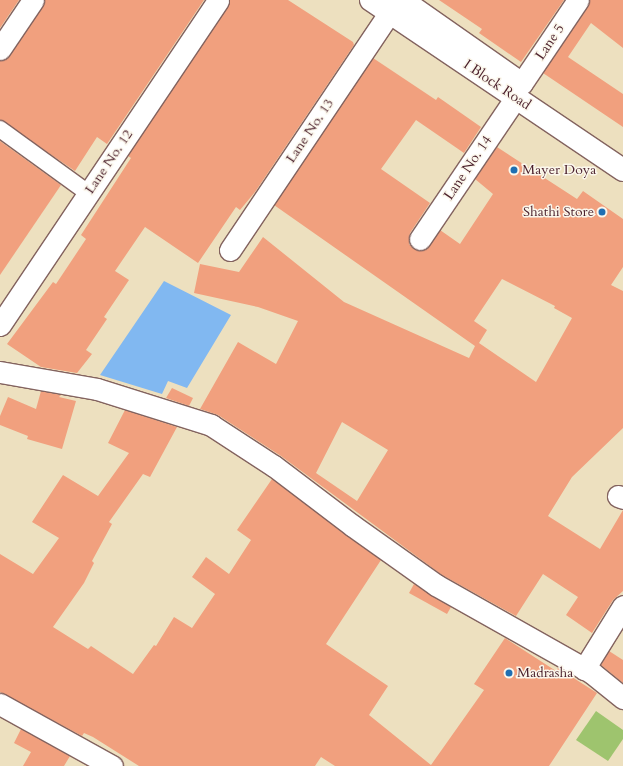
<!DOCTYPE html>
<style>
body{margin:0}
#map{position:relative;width:623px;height:766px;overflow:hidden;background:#ede0bf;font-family:Cardo,serif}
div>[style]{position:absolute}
.green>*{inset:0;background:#9ec46e}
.water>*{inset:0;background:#81b8f1}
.building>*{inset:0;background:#f1a07e}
.roads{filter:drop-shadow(1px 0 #83635f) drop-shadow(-1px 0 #83635f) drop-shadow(0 1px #83635f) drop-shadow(0 -1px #83635f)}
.pedestrian>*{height:16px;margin:-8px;padding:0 8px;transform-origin:8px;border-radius:8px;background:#fff}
.minor>*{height:21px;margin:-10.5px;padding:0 10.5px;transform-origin:10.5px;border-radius:10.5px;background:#fff}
.tertiary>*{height:22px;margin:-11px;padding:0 11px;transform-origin:11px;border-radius:11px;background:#fff}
.dots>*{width:11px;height:11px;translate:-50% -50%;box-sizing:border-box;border:2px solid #fbf7ec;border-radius:50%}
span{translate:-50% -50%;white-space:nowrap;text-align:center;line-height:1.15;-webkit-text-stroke:3px #fbf7ec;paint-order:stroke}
.street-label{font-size:14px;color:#4a1f2b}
.poi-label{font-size:14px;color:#4a1f2b}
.left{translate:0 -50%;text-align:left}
.right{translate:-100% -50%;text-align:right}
</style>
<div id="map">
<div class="green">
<i style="clip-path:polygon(596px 711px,623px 730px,623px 739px,608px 761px,576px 740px)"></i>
</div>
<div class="water">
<i style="clip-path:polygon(164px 281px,231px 315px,187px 388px,168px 381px,162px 394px,100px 375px)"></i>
</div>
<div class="building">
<i style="clip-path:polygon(0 0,19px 0,0 28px)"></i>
<i style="clip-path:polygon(45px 0,204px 0,107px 144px,97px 137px,75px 171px,0 120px,0 61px,10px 56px)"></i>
<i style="clip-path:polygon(230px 0,288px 0,353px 42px,354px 45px,255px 192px,240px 210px,236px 207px,198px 263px,145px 227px,115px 271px,129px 280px,104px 317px,107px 319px,86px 350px,92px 354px,77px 373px,41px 367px,7px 344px,53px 282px,56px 284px,86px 239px,81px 235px,129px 161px,131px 158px,128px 156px,228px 7px)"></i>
<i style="clip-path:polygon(439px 0,564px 0,521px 62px,479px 33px,482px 29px)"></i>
<i style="clip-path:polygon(590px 0,623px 0,623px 48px,591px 23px,568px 57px,623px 94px,623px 127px,543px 73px,588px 7px)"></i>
<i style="clip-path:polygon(evenodd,373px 58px,436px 100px,438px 97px,481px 127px,464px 153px,416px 120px,381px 169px,430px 203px,410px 233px,409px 244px,414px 249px,426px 250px,440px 230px,460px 244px,493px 194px,475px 179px,497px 147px,577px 199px,583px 191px,623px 219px,623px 267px,611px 285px,623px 291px,623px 428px,572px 477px,548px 516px,600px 549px,623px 510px,623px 591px,613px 600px,592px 633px,566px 615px,578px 597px,543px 574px,516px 616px,442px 575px,281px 456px,218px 415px,200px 409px,238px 342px,276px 364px,298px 321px,258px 307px,194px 293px,200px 264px,239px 272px,263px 237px,344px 302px,469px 358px,475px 346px,274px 205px,373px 58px,502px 279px,555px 306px,554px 308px,572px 318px,536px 382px,479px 343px,487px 330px,474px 321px,502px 279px,373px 58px,342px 422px,388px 450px,357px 501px,316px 473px,342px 422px)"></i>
<i style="clip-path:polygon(0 141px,61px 185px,0 275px)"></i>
<i style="clip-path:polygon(172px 388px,193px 398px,189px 406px,166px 398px)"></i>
<i style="clip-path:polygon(41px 391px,61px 395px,59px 397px,76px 401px,62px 449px,27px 439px,28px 436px,0 425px,0 416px,8px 397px,36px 409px)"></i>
<i style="clip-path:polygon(125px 410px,177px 427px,150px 477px,143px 474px,109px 522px,112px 524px,92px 561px,94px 563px,84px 583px,53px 627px,88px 649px,91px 646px,133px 674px,154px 645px,156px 646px,174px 617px,192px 628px,215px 594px,192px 577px,206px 557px,229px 574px,251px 540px,237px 530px,272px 479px,381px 560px,326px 644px,388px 686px,369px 715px,431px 765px,484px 690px,474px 684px,505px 638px,556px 671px,558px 668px,597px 693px,549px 766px,335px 766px,321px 757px,315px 766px,139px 766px,93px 737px,84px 733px,82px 736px,0 692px,0 554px,33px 574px,59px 538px,32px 522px,63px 475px,98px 496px,129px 453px,108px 443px)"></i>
<i style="clip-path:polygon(414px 584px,451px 607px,447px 614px,409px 593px)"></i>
<i style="clip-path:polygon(609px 651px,623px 660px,623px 683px,601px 665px)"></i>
<i style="clip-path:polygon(21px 729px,70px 756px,64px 766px,23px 766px,31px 752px,14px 743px)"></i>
</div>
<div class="roads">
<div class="pedestrian">
<i style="left:0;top:129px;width:109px;rotate:36deg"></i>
</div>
<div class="minor">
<i style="left:0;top:49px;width:59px;rotate:-56deg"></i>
<i style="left:522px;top:83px;width:100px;rotate:-56deg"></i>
<i style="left:420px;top:239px;width:171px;rotate:-55.9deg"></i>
<i style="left:230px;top:250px;width:301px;rotate:-56.1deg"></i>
<i style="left:0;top:325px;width:391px;rotate:-56.1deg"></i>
<i style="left:0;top:372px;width:98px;rotate:9.9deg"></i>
<i style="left:97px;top:389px;width:120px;rotate:17.5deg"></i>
<i style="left:211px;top:425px;width:75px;rotate:33.1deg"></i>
<i style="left:274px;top:466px;width:99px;rotate:37.2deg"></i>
<i style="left:353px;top:526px;width:102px;rotate:35.4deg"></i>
<i style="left:436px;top:585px;width:179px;rotate:29.4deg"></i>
<i style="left:592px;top:673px;width:40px;rotate:39deg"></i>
<i style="left:618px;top:496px;width:5px;rotate:22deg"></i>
<i style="left:584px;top:669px;width:74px;rotate:-58.2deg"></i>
<i style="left:0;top:704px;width:128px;rotate:29deg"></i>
</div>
<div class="tertiary">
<i style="left:371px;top:0;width:304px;rotate:34deg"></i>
<i style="left:402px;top:0;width:146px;rotate:35deg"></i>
</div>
</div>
<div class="dots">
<i style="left:514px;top:170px;background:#1f6fb2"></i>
<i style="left:602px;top:212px;background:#1f6fb2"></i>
<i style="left:509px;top:673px;background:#1f6fb2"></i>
</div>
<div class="street-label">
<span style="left:550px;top:42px;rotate:-56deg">Lane 5</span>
<span style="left:497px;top:85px;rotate:34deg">I Block Road</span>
<span style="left:310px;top:131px;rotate:-56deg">Lane No. 13</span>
<span style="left:109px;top:162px;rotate:-56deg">Lane No. 12</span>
<span style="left:468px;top:168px;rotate:-56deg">Lane No. 14</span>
</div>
<div class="poi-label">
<span class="left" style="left:522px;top:170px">Mayer Doya</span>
<span class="right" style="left:594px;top:212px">Shathi Store</span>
<span class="left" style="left:517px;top:673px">Madrasha</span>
</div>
</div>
